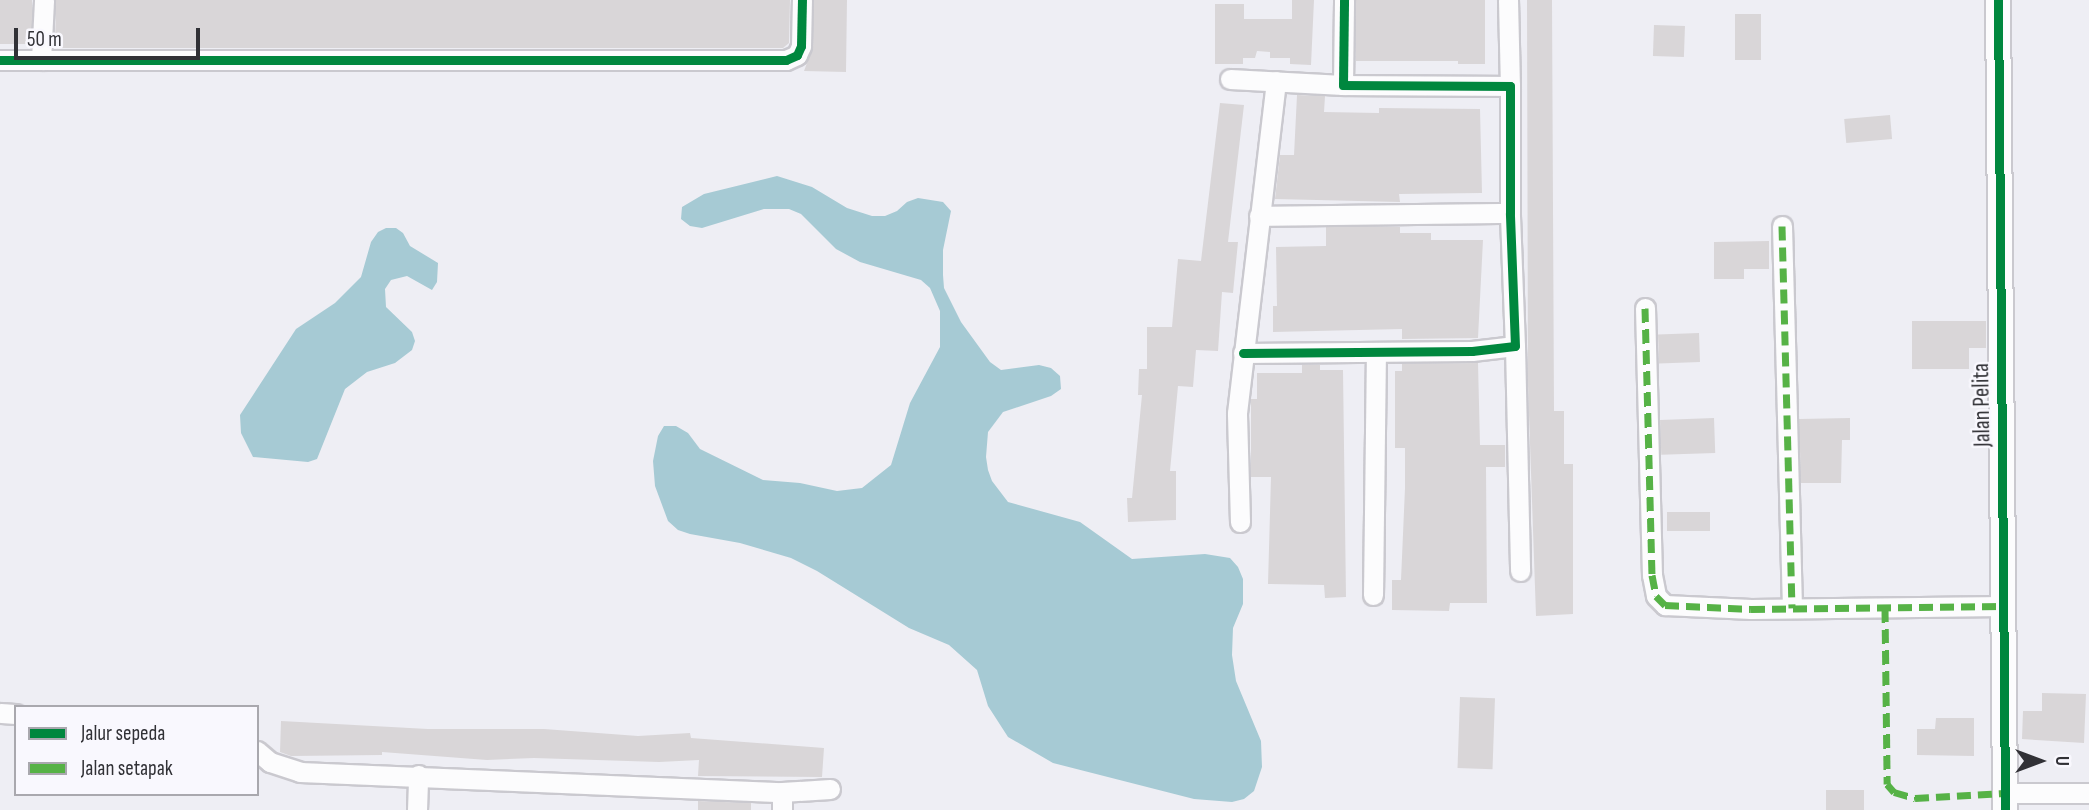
<!DOCTYPE html>
<style>
body{margin:0}
#map{position:relative;width:2089px;height:810px;overflow:hidden;background:#eeeef4;font-family:"Sofia Sans Condensed",sans-serif}
div>[style]{position:absolute}
.water>*{inset:0;background:#a6cad4}
.building>*{inset:0;background:#d9d6d8;transform-origin:0 0}
.roads{filter:drop-shadow(2px 0 #cac9cf) drop-shadow(-2px 0 #cac9cf) drop-shadow(0 2px #cac9cf) drop-shadow(0 -2px #cac9cf)}
.minor>*{height:19px;margin:-9.5px;padding:0 9.5px;transform-origin:9.5px;border-radius:9.5px;background:#fcfcfd}
.tertiary>*{height:24px;margin:-12px;padding:0 12px;transform-origin:12px;border-radius:12px;background:#fcfcfd}
.quiet>*{height:7px;margin-top:-3.5px;transform-origin:0;background:repeating-linear-gradient(90deg,#56b246 0 14px,transparent 0 21px)}
.cycleway>*{height:9px;margin:-4.5px;padding:0 4.5px;transform-origin:4.5px;border-radius:4.5px;background:#00873e}
span{translate:-50% -50%;white-space:nowrap;text-align:center;line-height:1.15;-webkit-text-stroke:5px #f9f8fe;paint-order:stroke}
.street-label{font-size:23px;color:#313136}
.legend{position:absolute;left:14px;top:705px;width:245px;height:91px;box-sizing:border-box;background:#f9f8fe;border:2px solid #a9a8ae;margin:0;padding:9px 12px;list-style:none;font-size:21px;color:#313136}
.legend li{display:flex;align-items:center;gap:14px;height:35px}
.legend b{width:35px;border:2px solid #a9a8ae}
.north{position:absolute;left:2005px;top:726px;width:70px;height:70px;-webkit-text-stroke:5px #f9f8fe;paint-order:stroke;rotate:90deg;font-size:19px;font-weight:700;line-height:28px;text-align:center;color:#313136}
.north::after{content:'';display:block;margin:auto;width:24px;height:32px;background:#313136;clip-path:polygon(50% 0,100% 100%,50% 72%,0 100%)}
.scale{position:absolute;left:14px;top:28px;width:186px;height:32px;box-sizing:border-box;border:4px solid #313136;border-top:0;padding-left:9px;font-size:21px;line-height:24px;white-space:nowrap;color:#313136;-webkit-text-stroke:5px #f9f8fe;paint-order:stroke}
</style>
<div id="map">
<div class="water">
<i style="clip-path:polygon(777px 176px,812px 187px,847px 208px,872px 216px,885px 216px,897px 211px,907px 202px,918px 198px,943px 202px,951px 211px,943px 250px,943px 275px,944px 288px,961px 322px,990px 362px,1001px 370px,1039px 365px,1051px 368px,1060px 376px,1061px 389px,1051px 396px,1003px 412px,988px 432px,986px 457px,988px 470px,992px 481px,1008px 502px,1080px 522px,1132px 559px,1205px 554px,1230px 558px,1238px 567px,1243px 579px,1243px 604px,1233px 628px,1232px 655px,1236px 681px,1261px 741px,1262px 767px,1254px 791px,1244px 799px,1232px 802px,1194px 799px,1053px 763px,1008px 737px,988px 706px,977px 670px,949px 645px,909px 628px,817px 571px,791px 558px,740px 543px,690px 534px,678px 530px,668px 521px,655px 486px,653px 461px,658px 436px,664px 426px,676px 426px,688px 433px,700px 449px,763px 480px,800px 483px,837px 491px,862px 488px,891px 465px,910px 403px,940px 347px,940px 311px,930px 288px,921px 280px,860px 262px,836px 249px,801px 214px,789px 209px,764px 209px,702px 228px,690px 226px,681px 219px,682px 207px,704px 194px)"></i>
<i style="clip-path:polygon(386px 228px,396px 228px,403px 233px,410px 246px,438px 263px,437px 282px,432px 290px,407px 276px,391px 280px,385px 289px,386px 307px,412px 332px,415px 341px,412px 350px,395px 363px,367px 372px,345px 389px,317px 459px,308px 462px,253px 457px,241px 433px,240px 415px,296px 329px,335px 303px,361px 277px,371px 242px,378px 232px)"></i>
</div>
<div class="building">
<i style="left:0;top:0;width:32px;height:44px"></i>
<i style="clip-path:polygon(56px 0,790px 0,789px 43px,783px 48px,55px 48px)"></i>
<i style="clip-path:polygon(814px 0,847px 0,846px 72px,804px 71px,813px 47px)"></i>
<i style="clip-path:polygon(1292px 0,1314px 0,1311px 65px,1290px 64px,1290px 58px,1270px 58px,1270px 52px,1257px 51px,1255px 58px,1243px 58px,1243px 64px,1215px 64px,1215px 4px,1244px 4px,1244px 19px,1292px 19px)"></i>
<i style="clip-path:polygon(1356px 0,1485px 0,1485px 64px,1458px 64px,1458px 61px,1356px 61px)"></i>
<i style="clip-path:polygon(1527px 0,1552px 0,1554px 411px,1564px 411px,1564px 464px,1573px 464px,1573px 614px,1536px 616px,1528px 386px)"></i>
<i style="left:1735px;top:14px;width:26px;height:46px"></i>
<i style="left:1654px;top:25px;width:31px;height:31px;rotate:2deg"></i>
<i style="clip-path:polygon(1297px 95px,1325px 96px,1324px 112px,1379px 113px,1379px 108px,1480px 109px,1482px 193px,1399px 194px,1400px 202px,1275px 199px,1280px 155px,1294px 155px)"></i>
<i style="clip-path:polygon(1220px 103px,1244px 105px,1228px 242px,1238px 242px,1233px 293px,1222px 292px,1218px 351px,1196px 350px,1193px 387px,1178px 386px,1170px 471px,1176px 471px,1176px 520px,1128px 522px,1127px 498px,1132px 498px,1142px 395px,1138px 395px,1139px 369px,1147px 369px,1147px 327px,1172px 327px,1178px 259px,1201px 261px)"></i>
<i style="left:1890px;top:115px;width:24px;height:46px;rotate:85deg"></i>
<i style="clip-path:polygon(1326px 227px,1400px 227px,1400px 233px,1431px 233px,1431px 240px,1483px 240px,1478px 338px,1402px 339px,1402px 329px,1273px 332px,1273px 306px,1277px 306px,1276px 247px,1326px 246px)"></i>
<i style="clip-path:polygon(1769px 241px,1769px 269px,1744px 269px,1744px 279px,1714px 279px,1714px 242px)"></i>
<i style="clip-path:polygon(1912px 321px,1986px 321px,1986px 348px,1969px 348px,1969px 369px,1912px 369px)"></i>
<i style="left:1699px;top:333px;width:29px;height:41px;rotate:88deg"></i>
<i style="clip-path:polygon(1478px 363px,1480px 445px,1505px 445px,1505px 467px,1486px 467px,1487px 603px,1450px 603px,1449px 611px,1392px 610px,1392px 580px,1401px 580px,1405px 488px,1405px 448px,1395px 448px,1395px 371px,1402px 371px,1402px 364px)"></i>
<i style="clip-path:polygon(1302px 365px,1320px 365px,1320px 370px,1343px 370px,1346px 597px,1325px 598px,1324px 585px,1268px 584px,1271px 477px,1251px 477px,1251px 399px,1257px 399px,1257px 373px,1302px 373px)"></i>
<i style="left:1714px;top:418px;width:35px;height:54px;rotate:88deg"></i>
<i style="clip-path:polygon(1850px 418px,1850px 440px,1842px 440px,1841px 483px,1801px 483px,1799px 419px)"></i>
<i style="left:1667px;top:512px;width:43px;height:19px"></i>
<i style="clip-path:polygon(2042px 693px,2086px 694px,2084px 743px,2022px 739px,2023px 711px,2042px 711px)"></i>
<i style="left:1460px;top:697px;width:35px;height:71px;rotate:2deg"></i>
<i style="clip-path:polygon(1936px 718px,1974px 718px,1974px 756px,1917px 755px,1917px 729px,1935px 729px)"></i>
<i style="clip-path:polygon(281px 721px,428px 729px,544px 729px,638px 736px,690px 733px,691px 738px,824px 748px,822px 777px,698px 776px,699px 760px,659px 762px,534px 758px,487px 760px,382px 752px,382px 755px,291px 756px,280px 752px)"></i>
<i style="left:1826px;top:790px;width:38px;height:20px"></i>
<i style="clip-path:polygon(698px 801px,751px 803px,751px 810px,698px 810px)"></i>
</div>
<div class="roads">
<div class="minor">
<i style="left:1508px;top:0;width:86px;rotate:88.7deg"></i>
<i style="left:0;top:60px;width:786px"></i>
<i style="left:786px;top:60px;width:12px;rotate:-24deg"></i>
<i style="left:797px;top:55px;width:10px;rotate:-66deg"></i>
<i style="left:801px;top:46px;width:46px;rotate:-88.8deg"></i>
<i style="left:41px;top:60px;width:60px;rotate:-87.1deg"></i>
<i style="left:1230px;top:79px;width:113px;rotate:3deg"></i>
<i style="left:1259px;top:216px;width:251px;rotate:-0.7deg"></i>
<i style="left:1782px;top:226px;width:382px;rotate:88.5deg"></i>
<i style="left:1645px;top:308px;width:267px;rotate:88.5deg"></i>
<i style="left:1652px;top:575px;width:21px;rotate:79deg"></i>
<i style="left:1656px;top:596px;width:13px;rotate:45deg"></i>
<i style="left:1665px;top:605px;width:86px;rotate:2.7deg"></i>
<i style="left:1751px;top:609px;width:252px;rotate:-0.7deg"></i>
<i style="left:1515px;top:346px;width:225px;rotate:88.7deg"></i>
<i style="left:1243px;top:353px;width:229px;rotate:-0.5deg"></i>
<i style="left:1472px;top:351px;width:43px;rotate:-6.6deg"></i>
<i style="left:1515px;top:346px;width:133px;rotate:-92.2deg"></i>
<i style="left:1510px;top:213px;width:127px;rotate:-90deg"></i>
<i style="left:1510px;top:86px;width:167px;rotate:-179.7deg"></i>
<i style="left:1343px;top:85px;width:85px;rotate:-89.3deg"></i>
<i style="left:1240px;top:522px;width:109px;rotate:-91.6deg"></i>
<i style="left:1237px;top:413px;width:334px;rotate:-83.3deg"></i>
<i style="left:1373px;top:595px;width:243px;rotate:-89.3deg"></i>
<i style="left:0;top:713px;width:16px;rotate:4deg"></i>
<i style="left:257px;top:751px;width:17px;rotate:40deg"></i>
<i style="left:270px;top:762px;width:32px;rotate:18deg"></i>
<i style="left:300px;top:772px;width:482px;rotate:2.4deg"></i>
<i style="left:782px;top:792px;width:48px;rotate:-3.6deg"></i>
<i style="left:2005px;top:793px;width:84px"></i>
<i style="left:417px;top:810px;width:35px;rotate:-88deg"></i>
<i style="left:782px;top:810px;width:18px;rotate:-90deg"></i>
</div>
<div class="tertiary">
<i style="left:1998px;top:0;width:810px;rotate:89.5deg"></i>
</div>
</div>
<div class="quiet">
<i style="left:1782px;top:226px;width:382px;rotate:88.5deg"></i>
<i style="left:1645px;top:308px;width:267px;rotate:88.5deg"></i>
<i style="left:1652px;top:575px;width:21px;rotate:79deg"></i>
<i style="left:1656px;top:596px;width:13px;rotate:45deg"></i>
<i style="left:1665px;top:605px;width:86px;rotate:2.7deg"></i>
<i style="left:1751px;top:609px;width:252px;rotate:-0.7deg"></i>
<i style="left:1885px;top:608px;width:176px;rotate:89.3deg"></i>
<i style="left:1887px;top:784px;width:11px;rotate:49deg"></i>
<i style="left:1894px;top:792px;width:22px;rotate:16deg"></i>
<i style="left:1915px;top:798px;width:90px;rotate:-3.2deg"></i>
</div>
<div class="cycleway">
<i style="left:1998px;top:0;width:810px;rotate:89.5deg"></i>
<i style="left:0;top:60px;width:786px"></i>
<i style="left:786px;top:60px;width:12px;rotate:-24deg"></i>
<i style="left:797px;top:55px;width:10px;rotate:-66deg"></i>
<i style="left:801px;top:46px;width:46px;rotate:-88.8deg"></i>
<i style="left:1243px;top:353px;width:229px;rotate:-0.5deg"></i>
<i style="left:1472px;top:351px;width:43px;rotate:-6.6deg"></i>
<i style="left:1515px;top:346px;width:133px;rotate:-92.2deg"></i>
<i style="left:1510px;top:213px;width:127px;rotate:-90deg"></i>
<i style="left:1510px;top:86px;width:167px;rotate:-179.7deg"></i>
<i style="left:1343px;top:85px;width:85px;rotate:-89.3deg"></i>
</div>
<div class="street-label">
<span style="left:1982px;top:405px;rotate:-91deg">Jalan Pelita</span>
</div>
<ul class="legend">
<li><b style="height:9px;background:#00873e"></b>Jalur sepeda</li>
<li><b style="height:9px;background:#56b246"></b>Jalan setapak</li>
</ul>
<div class="north">U</div>
<div class="scale">50 m</div>
</div>
